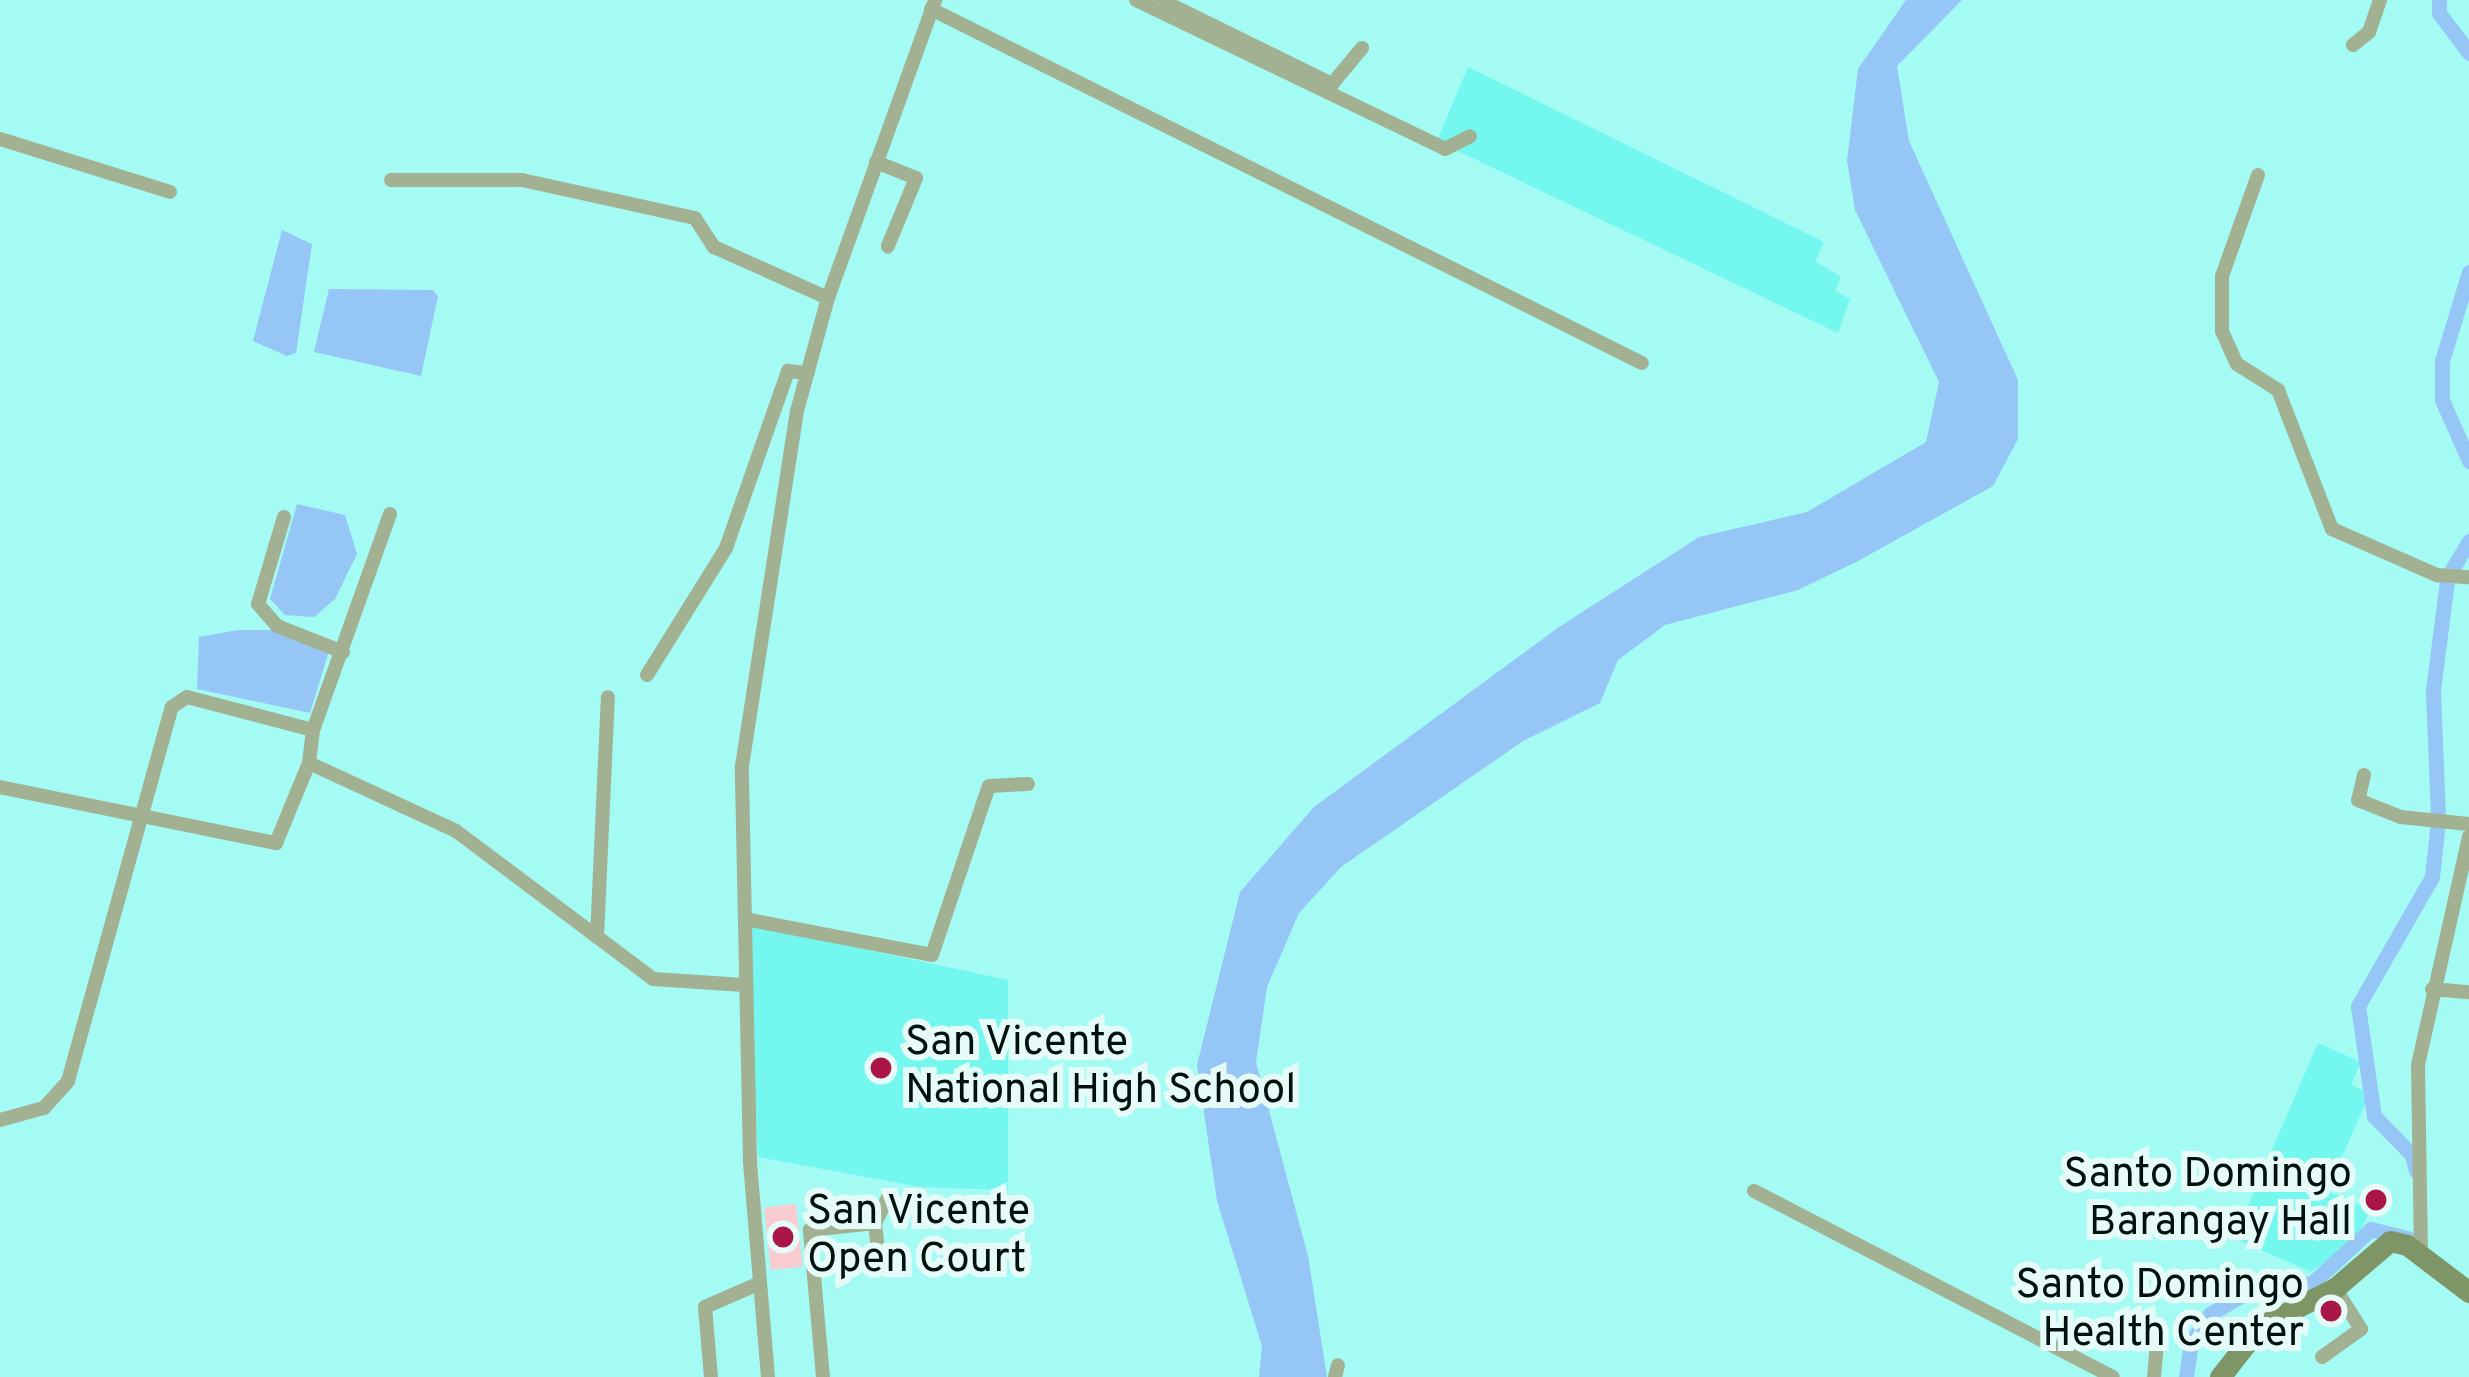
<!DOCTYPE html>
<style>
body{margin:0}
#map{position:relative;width:2469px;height:1377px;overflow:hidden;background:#a3fbf4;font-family:Overpass,sans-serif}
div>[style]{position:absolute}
.built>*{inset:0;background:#74f7ee}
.green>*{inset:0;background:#f9ccd2;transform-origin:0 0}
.water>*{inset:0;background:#96c6f5}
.canal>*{height:15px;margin:-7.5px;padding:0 7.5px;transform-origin:7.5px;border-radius:7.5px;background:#96c6f5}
.street>*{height:14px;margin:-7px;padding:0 7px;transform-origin:7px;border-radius:7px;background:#a1b191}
.secondary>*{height:21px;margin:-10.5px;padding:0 10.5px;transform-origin:10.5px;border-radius:10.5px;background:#7f9566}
.dots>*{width:33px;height:33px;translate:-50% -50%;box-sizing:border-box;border:6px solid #e6fbf8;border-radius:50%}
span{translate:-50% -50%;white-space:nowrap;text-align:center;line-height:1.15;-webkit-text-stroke:12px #e6fbf8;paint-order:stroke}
.poi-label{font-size:42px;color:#001110}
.left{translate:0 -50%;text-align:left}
.right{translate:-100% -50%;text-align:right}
</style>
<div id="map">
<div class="built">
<i style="clip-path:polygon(1468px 67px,1824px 242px,1815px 261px,1841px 277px,1835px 291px,1850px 299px,1838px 333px,1437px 141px)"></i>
<i style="clip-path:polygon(747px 924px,1008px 980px,1008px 1190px,920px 1187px,758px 1157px)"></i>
<i style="clip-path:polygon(2318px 1043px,2361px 1062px,2351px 1085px,2370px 1093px,2327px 1191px,2370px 1210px,2357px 1239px,2311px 1272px,2234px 1238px)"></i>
</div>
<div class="green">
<i style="left:796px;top:1204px;width:63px;height:32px;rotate:84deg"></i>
</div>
<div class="water">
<i style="clip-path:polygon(1906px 0,1962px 0,1897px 66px,1909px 141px,2018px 380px,2018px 439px,1993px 486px,1858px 561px,1798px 590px,1665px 625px,1618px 660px,1600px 703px,1523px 741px,1341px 867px,1299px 913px,1267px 987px,1256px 1062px,1308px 1256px,1327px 1377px,1259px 1377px,1262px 1346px,1217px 1201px,1197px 1065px,1240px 892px,1314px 807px,1559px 627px,1699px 537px,1807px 512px,1926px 442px,1939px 382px,1855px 210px,1847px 161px,1858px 69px)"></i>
<i style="clip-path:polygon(282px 230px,312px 244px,296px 353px,287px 356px,253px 341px)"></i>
<i style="clip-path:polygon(329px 289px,433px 290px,438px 296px,421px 376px,314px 352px)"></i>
<i style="clip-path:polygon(297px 504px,345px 515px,357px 554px,335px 599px,314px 617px,285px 615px,270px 599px)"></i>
<i style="clip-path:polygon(238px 630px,271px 630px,329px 651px,310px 713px,197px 689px,199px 637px)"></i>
</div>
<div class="canal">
<i style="left:2439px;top:0;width:13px;rotate:90deg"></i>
<i style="left:2439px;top:13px;width:50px;rotate:53.1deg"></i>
<i style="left:2469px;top:272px;width:93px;rotate:106.9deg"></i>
<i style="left:2442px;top:361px;width:39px;rotate:90deg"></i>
<i style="left:2442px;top:400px;width:67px;rotate:66.1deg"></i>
<i style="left:2451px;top:571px;width:35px;rotate:-59deg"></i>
<i style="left:2438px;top:817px;width:127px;rotate:-92.3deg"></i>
<i style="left:2433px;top:690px;width:110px;rotate:-82.7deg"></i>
<i style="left:2416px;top:1171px;width:16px;rotate:-104deg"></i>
<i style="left:2412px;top:1155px;width:54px;rotate:-134.3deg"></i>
<i style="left:2374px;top:1116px;width:111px;rotate:-98.3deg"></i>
<i style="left:2358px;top:1006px;width:149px;rotate:-60.2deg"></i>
<i style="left:2432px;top:877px;width:47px;rotate:-83.9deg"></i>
<i style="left:2186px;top:1377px;width:35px;rotate:-82deg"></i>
<i style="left:2191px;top:1342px;width:34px;rotate:-56deg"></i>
<i style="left:2210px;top:1314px;width:65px;rotate:-30.5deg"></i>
<i style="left:2266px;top:1281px;width:45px;rotate:3.8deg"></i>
<i style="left:2311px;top:1284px;width:81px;rotate:-42.5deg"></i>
<i style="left:2371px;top:1229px;width:38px;rotate:14deg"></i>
</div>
<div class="street">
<i style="left:1136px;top:0;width:343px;rotate:25.7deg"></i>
<i style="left:1445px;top:149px;width:28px;rotate:-27deg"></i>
<i style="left:1161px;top:0;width:191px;rotate:26.2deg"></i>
<i style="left:1332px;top:84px;width:47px;rotate:-50.2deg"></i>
<i style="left:931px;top:9px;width:794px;rotate:26.47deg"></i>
<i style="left:2353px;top:45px;width:21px;rotate:-39deg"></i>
<i style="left:2369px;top:32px;width:34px;rotate:-71deg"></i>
<i style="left:0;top:139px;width:178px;rotate:17.3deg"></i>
<i style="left:876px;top:162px;width:43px;rotate:21.8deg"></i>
<i style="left:916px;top:178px;width:74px;rotate:112.4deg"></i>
<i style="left:2258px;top:175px;width:107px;rotate:109.6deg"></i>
<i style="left:2222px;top:276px;width:55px;rotate:90deg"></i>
<i style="left:2222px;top:331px;width:36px;rotate:66deg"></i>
<i style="left:2237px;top:364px;width:49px;rotate:32.4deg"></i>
<i style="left:2278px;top:390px;width:149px;rotate:68.8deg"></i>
<i style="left:2332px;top:529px;width:115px;rotate:23.7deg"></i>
<i style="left:2437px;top:575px;width:32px;rotate:4deg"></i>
<i style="left:391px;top:180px;width:131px"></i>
<i style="left:522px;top:180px;width:177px;rotate:12.4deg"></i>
<i style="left:695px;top:218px;width:35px;rotate:57deg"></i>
<i style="left:714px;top:247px;width:125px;rotate:24.1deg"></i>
<i style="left:390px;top:514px;width:229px;rotate:109.6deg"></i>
<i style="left:313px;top:730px;width:33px;rotate:97deg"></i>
<i style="left:309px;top:763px;width:162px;rotate:24.8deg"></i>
<i style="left:456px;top:831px;width:246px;rotate:36.9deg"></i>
<i style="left:653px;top:979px;width:91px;rotate:3.8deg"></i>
<i style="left:284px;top:517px;width:91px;rotate:106.6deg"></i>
<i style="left:258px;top:604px;width:29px;rotate:49deg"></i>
<i style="left:277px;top:626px;width:71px;rotate:21.5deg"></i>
<i style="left:647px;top:675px;width:150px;rotate:-58.1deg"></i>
<i style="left:726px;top:548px;width:188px;rotate:-70.7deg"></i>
<i style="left:788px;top:371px;width:20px;rotate:6deg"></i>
<i style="left:2364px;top:775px;width:26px;rotate:103deg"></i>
<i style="left:2358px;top:800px;width:46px;rotate:21.6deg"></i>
<i style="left:2401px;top:817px;width:68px;rotate:5.9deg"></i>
<i style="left:0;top:787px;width:282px;rotate:11.5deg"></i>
<i style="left:276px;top:843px;width:87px;rotate:-67.6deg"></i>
<i style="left:745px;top:919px;width:190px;rotate:10.9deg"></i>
<i style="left:932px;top:955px;width:178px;rotate:-71.4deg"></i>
<i style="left:989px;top:786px;width:39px;rotate:-3deg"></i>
<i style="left:597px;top:937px;width:240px;rotate:-87.4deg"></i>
<i style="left:2432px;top:989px;width:37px;rotate:5deg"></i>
<i style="left:0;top:1120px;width:46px;rotate:-15.3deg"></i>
<i style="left:44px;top:1108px;width:36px;rotate:-48deg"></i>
<i style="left:68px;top:1081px;width:388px;rotate:-74.5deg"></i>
<i style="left:172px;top:707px;width:18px;rotate:-34deg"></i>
<i style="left:187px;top:697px;width:130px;rotate:14.7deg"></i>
<i style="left:1754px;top:1191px;width:404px;rotate:27.4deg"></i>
<i style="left:875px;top:1223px;width:27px;rotate:-63deg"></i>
<i style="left:2421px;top:1256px;width:191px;rotate:-90.9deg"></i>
<i style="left:2418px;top:1065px;width:234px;rotate:-77.4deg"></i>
<i style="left:2322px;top:1357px;width:48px;rotate:-35.7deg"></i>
<i style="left:2361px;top:1329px;width:49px;rotate:-122.4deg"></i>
<i style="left:711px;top:1377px;width:70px;rotate:-94.9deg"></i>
<i style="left:705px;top:1307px;width:60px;rotate:-23.6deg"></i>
<i style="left:768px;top:1377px;width:217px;rotate:-94.8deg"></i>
<i style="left:750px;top:1161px;width:395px;rotate:-91.2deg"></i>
<i style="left:742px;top:766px;width:359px;rotate:-81.2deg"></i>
<i style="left:797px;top:411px;width:117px;rotate:-74.7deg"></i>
<i style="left:828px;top:298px;width:317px;rotate:-70.2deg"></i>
<i style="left:823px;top:1377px;width:148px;rotate:-95.1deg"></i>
<i style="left:810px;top:1230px;width:65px;rotate:-6.1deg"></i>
<i style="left:875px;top:1223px;width:36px;rotate:84deg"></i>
<i style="left:879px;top:1259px;width:13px"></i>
<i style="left:1335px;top:1377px;width:12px;rotate:-76deg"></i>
<i style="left:2154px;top:1377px;width:36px;rotate:-85deg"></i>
</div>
<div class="secondary">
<i style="left:2220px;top:1377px;width:63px;rotate:-52deg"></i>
<i style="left:2259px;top:1327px;width:85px;rotate:-27.2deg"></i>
<i style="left:2335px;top:1288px;width:72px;rotate:-40.5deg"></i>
<i style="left:2390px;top:1241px;width:17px;rotate:13deg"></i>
<i style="left:2407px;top:1245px;width:78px;rotate:37.2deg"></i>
</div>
<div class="dots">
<i style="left:881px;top:1068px;background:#aa1648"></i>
<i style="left:2376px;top:1200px;background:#aa1648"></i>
<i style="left:783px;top:1237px;background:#aa1648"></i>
<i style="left:2331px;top:1311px;background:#aa1648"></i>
</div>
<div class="poi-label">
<span class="left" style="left:905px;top:1068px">San Vicente<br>National High School</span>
<span class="right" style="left:2352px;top:1200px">Santo Domingo<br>Barangay Hall</span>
<span class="left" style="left:807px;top:1237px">San Vicente<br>Open Court</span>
<span class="right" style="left:2304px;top:1311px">Santo Domingo<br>Health Center</span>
</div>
</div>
